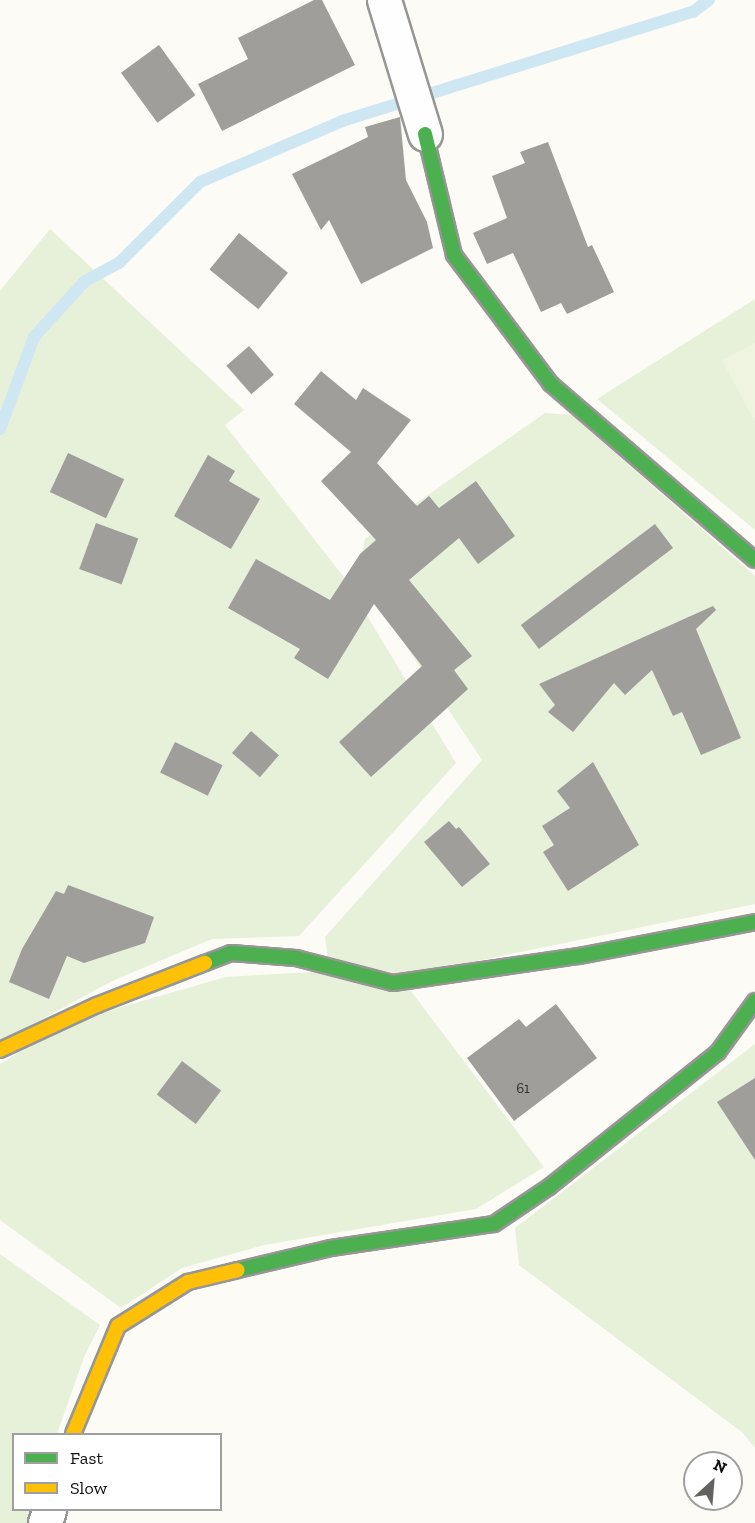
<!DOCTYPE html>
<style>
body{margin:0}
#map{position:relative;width:755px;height:1523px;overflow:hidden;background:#fcfbf6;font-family:"Zilla Slab",serif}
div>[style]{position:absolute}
.green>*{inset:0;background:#e7f0d8}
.pitch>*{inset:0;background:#eff4e1}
.stream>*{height:12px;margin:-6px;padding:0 6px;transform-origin:6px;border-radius:6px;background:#cfe7f3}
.building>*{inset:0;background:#a09e9b;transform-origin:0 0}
.roads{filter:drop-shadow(2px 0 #969694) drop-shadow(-2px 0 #969694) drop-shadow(0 2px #969694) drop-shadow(0 -2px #969694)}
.street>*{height:33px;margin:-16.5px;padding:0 16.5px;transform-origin:16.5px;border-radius:16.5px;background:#fffefe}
.fast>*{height:14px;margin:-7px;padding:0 7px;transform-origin:7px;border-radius:7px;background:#4caf50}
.slow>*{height:14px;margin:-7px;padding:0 7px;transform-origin:7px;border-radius:7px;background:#ffc107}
span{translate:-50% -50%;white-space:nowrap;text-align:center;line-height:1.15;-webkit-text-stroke:6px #fff;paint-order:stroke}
.number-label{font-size:15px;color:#343433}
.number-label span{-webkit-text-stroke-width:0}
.legend{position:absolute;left:12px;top:1433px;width:210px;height:78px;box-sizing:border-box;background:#fff;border:2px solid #9f9f9f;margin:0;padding:8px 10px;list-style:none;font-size:18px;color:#101010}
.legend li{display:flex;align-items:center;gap:12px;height:30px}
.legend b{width:30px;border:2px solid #9f9f9f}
.north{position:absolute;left:683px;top:1451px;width:60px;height:60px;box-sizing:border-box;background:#fff;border:2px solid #9f9f9f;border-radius:50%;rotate:26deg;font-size:16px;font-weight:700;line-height:24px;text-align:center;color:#101010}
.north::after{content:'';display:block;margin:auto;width:21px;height:27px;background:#636260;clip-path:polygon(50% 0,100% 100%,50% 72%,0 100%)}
</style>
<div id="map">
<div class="green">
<i style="clip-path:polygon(50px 229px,244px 410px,225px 425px,343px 576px,456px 763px,299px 936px,212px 939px,112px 981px,0 1042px,0 291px)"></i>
<i style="clip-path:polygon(755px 299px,755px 530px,597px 399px)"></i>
<i style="clip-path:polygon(545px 413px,572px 415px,755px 576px,755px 904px,408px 975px,328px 960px,325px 937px,482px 760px,358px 574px,365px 539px)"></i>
<i style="clip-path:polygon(312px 972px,410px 990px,544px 1167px,476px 1209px,264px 1245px,182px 1268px,121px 1308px,0 1220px,0 1064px,69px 1022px,226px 977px)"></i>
<i style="clip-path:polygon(755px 1044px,755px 1448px,743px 1433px,519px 1265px,515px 1228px)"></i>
<i style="clip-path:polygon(0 1254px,100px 1325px,84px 1357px,57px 1434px,14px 1434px,14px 1510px,31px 1510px,27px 1523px,0 1523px)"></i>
</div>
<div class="pitch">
<i style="clip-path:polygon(755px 343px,755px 422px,722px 360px)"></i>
</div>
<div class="stream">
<i style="left:0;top:429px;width:98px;rotate:-69.7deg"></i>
<i style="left:34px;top:337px;width:76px;rotate:-47.7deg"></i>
<i style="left:85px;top:281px;width:38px;rotate:-28deg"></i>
<i style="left:119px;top:263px;width:115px;rotate:-45deg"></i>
<i style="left:200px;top:182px;width:155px;rotate:-23.2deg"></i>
<i style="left:342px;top:121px;width:368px;rotate:-17.3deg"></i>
<i style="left:693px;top:12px;width:20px;rotate:-37deg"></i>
</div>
<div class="building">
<i style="clip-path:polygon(314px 0,322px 0,355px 65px,222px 131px,198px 84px,248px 59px,238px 38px)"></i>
<i style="left:159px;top:45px;width:62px;height:47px;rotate:54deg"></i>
<i style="clip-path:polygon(400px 117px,406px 180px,427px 222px,433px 248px,361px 284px,329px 220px,321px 230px,292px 174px,368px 137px,365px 127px)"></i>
<i style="clip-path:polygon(548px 142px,588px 247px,592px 245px,614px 292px,567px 314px,561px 303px,541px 312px,513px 253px,487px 264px,473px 233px,507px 218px,492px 176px,525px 163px,520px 152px)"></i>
<i style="left:239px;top:233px;width:63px;height:47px;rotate:39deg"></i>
<i style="left:249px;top:346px;width:38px;height:30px;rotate:49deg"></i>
<i style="clip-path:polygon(321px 371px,356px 400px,363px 388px,411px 420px,377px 463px,417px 506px,429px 496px,439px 508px,476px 481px,515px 536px,478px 564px,459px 538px,409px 580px,472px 656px,454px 670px,468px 689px,371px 777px,339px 742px,422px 666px,374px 604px,328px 679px,294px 658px,300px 649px,228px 608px,256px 559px,330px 600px,360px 554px,376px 540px,321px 481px,351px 452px,294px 404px)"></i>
<i style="left:68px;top:453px;width:62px;height:43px;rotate:25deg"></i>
<i style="clip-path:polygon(208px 455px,235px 471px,229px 481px,260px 499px,231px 549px,174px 516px)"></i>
<i style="left:96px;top:523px;width:45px;height:49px;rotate:20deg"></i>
<i style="left:655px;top:524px;width:30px;height:168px;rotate:53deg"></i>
<i style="clip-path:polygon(713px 606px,716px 610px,696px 629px,741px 738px,701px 755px,682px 712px,673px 716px,652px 670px,625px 695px,614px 683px,573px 732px,548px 712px,555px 705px,539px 684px)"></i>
<i style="left:251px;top:731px;width:37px;height:29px;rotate:41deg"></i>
<i style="left:175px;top:742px;width:53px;height:34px;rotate:26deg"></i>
<i style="clip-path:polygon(593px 762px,639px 845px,568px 891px,543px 852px,554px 845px,542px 826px,570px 808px,557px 791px)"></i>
<i style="clip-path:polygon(449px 821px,456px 829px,459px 827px,490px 864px,462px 887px,424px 842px)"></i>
<i style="clip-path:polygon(68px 885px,154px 917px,145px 943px,84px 963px,67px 956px,49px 999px,9px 982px,22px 949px,56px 891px,64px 894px)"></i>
<i style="clip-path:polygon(556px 1004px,597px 1058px,514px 1121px,467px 1058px,519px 1019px,526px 1027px)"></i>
<i style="left:182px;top:1061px;width:49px;height:42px;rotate:37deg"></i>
<i style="clip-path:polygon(755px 1078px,755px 1160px,717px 1102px)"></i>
</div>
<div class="roads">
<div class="street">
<i style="left:384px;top:0;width:140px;rotate:73deg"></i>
<i style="left:45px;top:1523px;width:14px;rotate:-73deg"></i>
</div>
<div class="fast">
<i style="left:425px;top:134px;width:124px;rotate:76.5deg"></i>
<i style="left:454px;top:255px;width:161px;rotate:53.1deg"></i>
<i style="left:551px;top:384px;width:269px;rotate:40.8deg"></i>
<i style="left:205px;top:963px;width:28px;rotate:-21deg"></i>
<i style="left:231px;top:953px;width:65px;rotate:4.4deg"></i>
<i style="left:296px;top:958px;width:100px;rotate:14.5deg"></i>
<i style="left:393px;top:983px;width:188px;rotate:-8.3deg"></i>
<i style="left:579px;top:956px;width:179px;rotate:-10.9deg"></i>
<i style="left:238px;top:1270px;width:96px;rotate:-13.3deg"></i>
<i style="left:331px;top:1248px;width:165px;rotate:-8.4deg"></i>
<i style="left:494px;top:1224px;width:66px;rotate:-33.9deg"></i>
<i style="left:549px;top:1187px;width:216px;rotate:-38.6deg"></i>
<i style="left:718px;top:1052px;width:63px;rotate:-54deg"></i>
</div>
<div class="slow">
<i style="left:0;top:1050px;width:107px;rotate:-24.9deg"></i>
<i style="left:97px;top:1005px;width:116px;rotate:-21.3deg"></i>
<i style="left:73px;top:1434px;width:117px;rotate:-67.4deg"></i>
<i style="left:118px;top:1326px;width:83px;rotate:-32.2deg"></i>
<i style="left:188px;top:1282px;width:51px;rotate:-13.5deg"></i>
</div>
</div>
<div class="number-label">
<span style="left:523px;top:1089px">61</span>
</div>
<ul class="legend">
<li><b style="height:8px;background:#4caf50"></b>Fast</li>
<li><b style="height:8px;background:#ffc107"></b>Slow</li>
</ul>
<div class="north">N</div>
</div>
